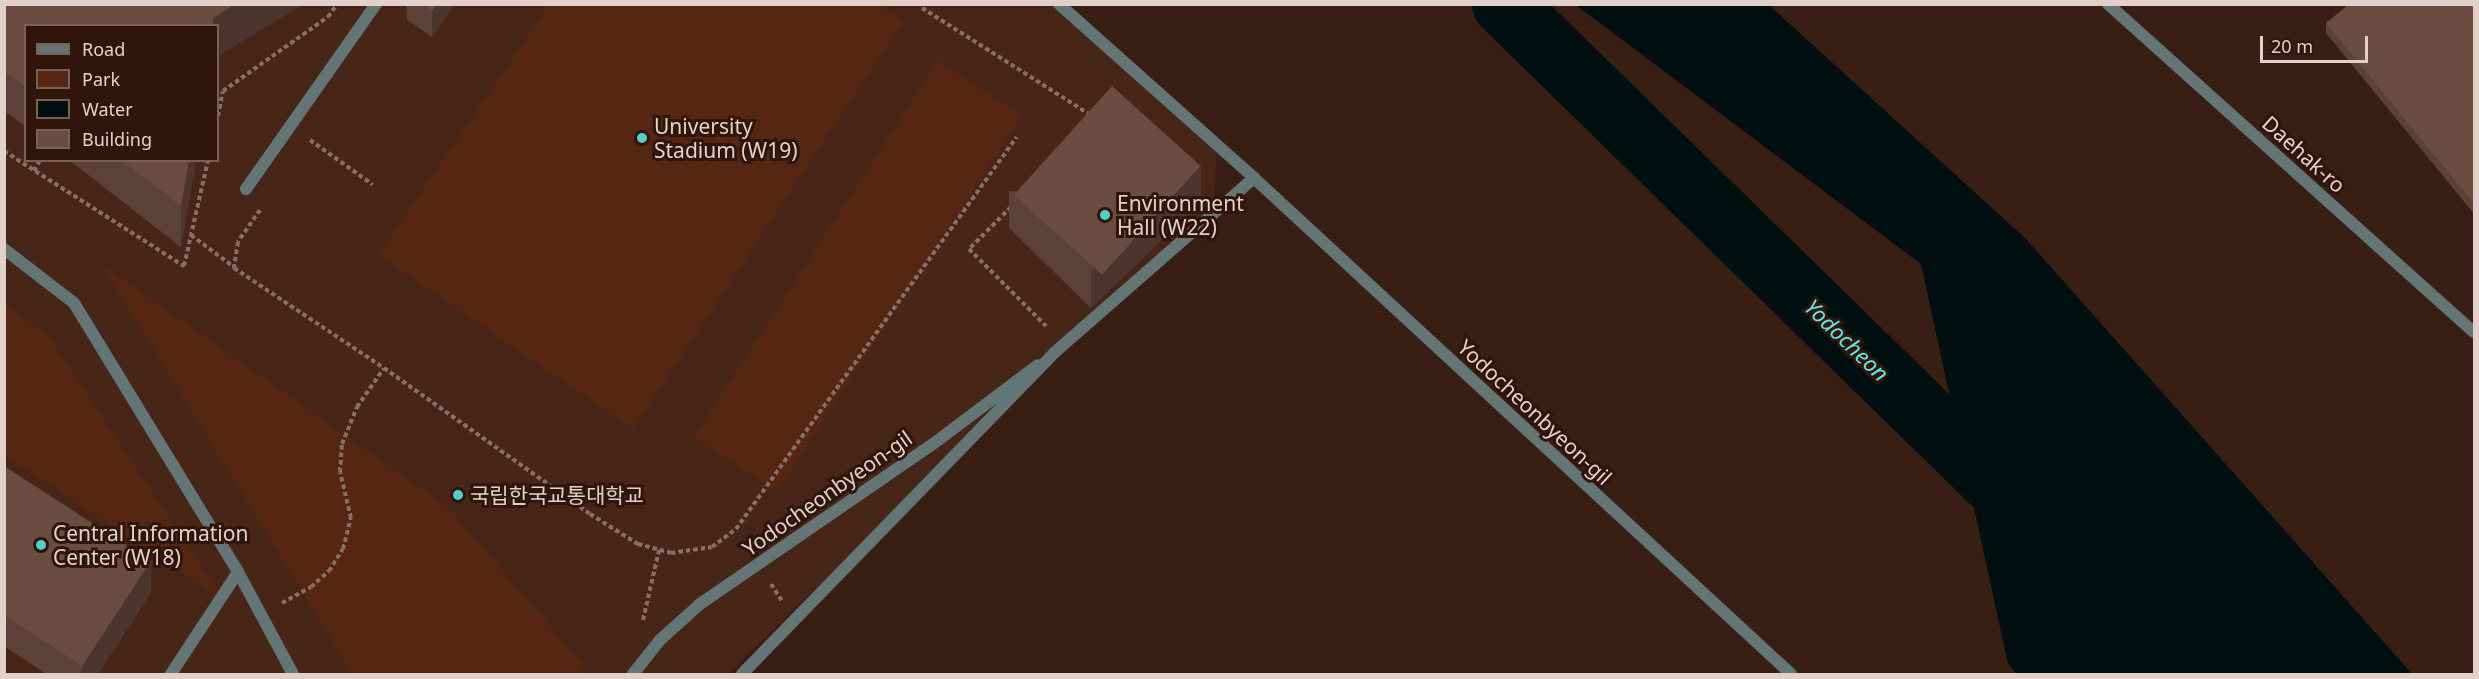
<!DOCTYPE html>
<meta charset="utf-8">
<style>
body{margin:0}
#map{position:relative;width:2479px;height:679px;overflow:hidden;background:#391e13;font-family:"Noto Sans","Noto Sans KR",sans-serif}
div>[style]{position:absolute}
.built>*{inset:0;background:#472618}
.green>*{inset:0;background:#552612;transform-origin:0 0}
.water>*{inset:0;background:#010f10}
.river>*{height:64px;margin:-32px;padding:0 32px;transform-origin:32px;border-radius:32px;background:#010f10}
.path>*{height:4px;margin-top:-2px;transform-origin:0;background:repeating-linear-gradient(90deg,#866f66 0 4.5px,transparent 0 7.5px)}
.service>*{height:12px;margin:-6px;padding:0 6px;transform-origin:6px;border-radius:6px;background:#647575}
.minor>*{height:12px;margin:-6px;padding:0 6px;transform-origin:6px;border-radius:6px;background:#647575}
.wall>*{inset:0;background:#5c4137}
.shaded-wall>*{inset:0;background:#4b352d}
.building>*{inset:0;background:#6b4c40;transform-origin:0 0}
.dots>*{width:16px;height:16px;translate:-50% -50%;box-sizing:border-box;border:3px solid #2f150a;border-radius:50%}
span{translate:-50% -50%;white-space:nowrap;text-align:center;line-height:1.15;-webkit-text-stroke:6px #2f150a;paint-order:stroke}
.poi-label{font-size:21px;color:#e3d0c9}
.left{translate:0 -50%;text-align:left}
.street-label{font-size:21px;color:#e3d0c9}
.water-label{font-size:22px;color:#60e7ea;font-style:italic}
.frame{position:absolute;inset:0;border:6px solid #e3d0c9;pointer-events:none}
.legend{position:absolute;left:24px;top:24px;width:195px;height:138px;box-sizing:border-box;background:#2f150a;border:2px solid #776056;margin:0;padding:8px 10px;list-style:none;font-size:18px;color:#e3d0c9}
.legend li{display:flex;align-items:center;gap:12px;height:30px}
.legend b{width:30px;border:2px solid #776056}
.scale{position:absolute;left:2260px;top:36px;width:108px;height:27px;box-sizing:border-box;border:3px solid #e3d0c9;border-top:0;padding-left:8px;font-size:18px;line-height:21px;white-space:nowrap;color:#e3d0c9;-webkit-text-stroke:4px #2f150a;paint-order:stroke}
</style>
<div id="map">
<div class="built">
<i style="clip-path:polygon(evenodd,4px 5px,1056px 5px,1217px 145px,1213px 214px,1095px 316px,728px 674px,5px 674px,4px 5px,26px 26px,218px 26px,218px 160px,26px 160px,26px 26px)"></i>
</div>
<div class="green">
<i style="clip-path:polygon(550px 4px,877px 5px,904px 21px,633px 429px,378px 255px)"></i>
<i style="left:938px;top:61px;width:100px;height:449px;rotate:33deg"></i>
<i style="clip-path:polygon(102px 265px,448px 507px,584px 665px,580px 674px,353px 674px)"></i>
<i style="clip-path:polygon(4px 304px,48px 335px,225px 602px,5px 456px)"></i>
</div>
<div class="water">
<i style="clip-path:polygon(1576px 5px,1769px 5px,2026px 239px,2412px 674px,2017px 674px,2008px 664px,1921px 264px)"></i>
</div>
<div class="river">
<i style="left:1504px;top:4px;width:728px;rotate:44.33deg"></i>
</div>
<div class="path">
<i style="left:922px;top:8px;width:198px;rotate:32.4deg"></i>
<i style="left:218px;top:116px;width:25px;rotate:-79deg"></i>
<i style="left:223px;top:91px;width:128px;rotate:-35.2deg"></i>
<i style="left:328px;top:17px;width:16px;rotate:-55deg"></i>
<i style="left:310px;top:140px;width:77px;rotate:35.5deg"></i>
<i style="left:4px;top:151px;width:214px;rotate:32.6deg"></i>
<i style="left:184px;top:266px;width:109px;rotate:-77.2deg"></i>
<i style="left:34px;top:171px;width:13px;rotate:-61deg"></i>
<i style="left:1011px;top:207px;width:59px;rotate:135deg"></i>
<i style="left:969px;top:249px;width:109px;rotate:45deg"></i>
<i style="left:260px;top:210px;width:39px;rotate:125deg"></i>
<i style="left:238px;top:242px;width:26px;rotate:99deg"></i>
<i style="left:234px;top:268px;width:180px;rotate:33.7deg"></i>
<i style="left:384px;top:368px;width:252px;rotate:35.3deg"></i>
<i style="left:590px;top:514px;width:57px;rotate:32deg"></i>
<i style="left:638px;top:544px;width:34px;rotate:15deg"></i>
<i style="left:671px;top:553px;width:41px;rotate:-8.3deg"></i>
<i style="left:712px;top:547px;width:30px;rotate:-37deg"></i>
<i style="left:736px;top:529px;width:482px;rotate:-54.4deg"></i>
<i style="left:191px;top:235px;width:54px;rotate:36.7deg"></i>
<i style="left:771px;top:584px;width:20px;rotate:57deg"></i>
<i style="left:282px;top:603px;width:33px;rotate:-29deg"></i>
<i style="left:311px;top:587px;width:24px;rotate:-42deg"></i>
<i style="left:329px;top:571px;width:26px;rotate:-58deg"></i>
<i style="left:343px;top:549px;width:32px;rotate:-76deg"></i>
<i style="left:351px;top:518px;width:47px;rotate:-103.4deg"></i>
<i style="left:340px;top:472px;width:28px;rotate:-86deg"></i>
<i style="left:342px;top:444px;width:40px;rotate:-68deg"></i>
<i style="left:357px;top:407px;width:47px;rotate:-55.3deg"></i>
<i style="left:643px;top:620px;width:72px;rotate:-77.1deg"></i>
</div>
<div class="service">
<i style="left:246px;top:189px;width:226px;rotate:-54.9deg"></i>
<i style="left:4px;top:249px;width:88px;rotate:37.6deg"></i>
<i style="left:74px;top:303px;width:315px;rotate:58.6deg"></i>
<i style="left:238px;top:572px;width:116px;rotate:61.7deg"></i>
<i style="left:171px;top:674px;width:122px;rotate:-56.7deg"></i>
<i style="left:633px;top:674px;width:43px;rotate:-51.5deg"></i>
<i style="left:660px;top:640px;width:54px;rotate:-42deg"></i>
<i style="left:700px;top:604px;width:288px;rotate:-34.5deg"></i>
<i style="left:937px;top:441px;width:126px;rotate:-37deg"></i>
</div>
<div class="minor">
<i style="left:1059px;top:4px;width:261px;rotate:41.7deg"></i>
<i style="left:1254px;top:178px;width:731px;rotate:42.73deg"></i>
<i style="left:2108px;top:4px;width:491px;rotate:41.9deg"></i>
<i style="left:742px;top:674px;width:448px;rotate:-45.8deg"></i>
<i style="left:1054px;top:353px;width:266px;rotate:-41.2deg"></i>
</div>
<div class="wall">
<i style="clip-path:polygon(4px 4px,303px 4px,218px 56px,218px 26px,26px 26px,26px 127px,4px 111px)"></i>
<i style="clip-path:polygon(407px 4px,455px 4px,432px 37px,407px 20px)"></i>
<i style="clip-path:polygon(2475px 4px,2475px 215px,2326px 33px,2326px 23px)"></i>
<i style="clip-path:polygon(69px 160px,196px 160px,181px 247px)"></i>
<i style="clip-path:polygon(1009px 191px,1201px 202px,1091px 308px,1009px 228px)"></i>
<i style="clip-path:polygon(4px 466px,151px 593px,97px 675px,48px 675px,4px 646px)"></i>
</div>
<div class="shaded-wall">
<i style="clip-path:polygon(235px 4px,303px 4px,218px 56px,218px 26px,212px 26px,213px 18px)"></i>
<i style="clip-path:polygon(437px 4px,455px 4px,432px 37px,432px 11px)"></i>
<i style="clip-path:polygon(189px 160px,196px 160px,181px 247px,181px 206px)"></i>
<i style="clip-path:polygon(1201px 165px,1201px 202px,1091px 308px,1091px 271px)"></i>
<i style="clip-path:polygon(151px 561px,151px 593px,97px 675px,82px 675px,82px 666px)"></i>
</div>
<div class="building">
<i style="clip-path:polygon(4px 4px,235px 4px,213px 18px,212px 26px,26px 26px,26px 87px,4px 71px)"></i>
<i style="clip-path:polygon(422px 4px,437px 4px,432px 11px)"></i>
<i style="clip-path:polygon(2349px 4px,2475px 4px,2475px 205px,2326px 23px)"></i>
<i style="left:1112px;top:86px;width:119px;height:147px;rotate:42deg"></i>
<i style="clip-path:polygon(121px 160px,189px 160px,181px 206px)"></i>
<i style="clip-path:polygon(4px 466px,151px 561px,82px 666px,4px 615px)"></i>
</div>
<div class="dots">
<i style="left:642px;top:138px;background:#52cdd0"></i>
<i style="left:1105px;top:215px;background:#52cdd0"></i>
<i style="left:458px;top:495px;background:#52cdd0"></i>
<i style="left:41px;top:545px;background:#52cdd0"></i>
</div>
<div class="poi-label">
<span class="left" style="left:654px;top:138px">University<br>Stadium (W19)</span>
<span class="left" style="left:1117px;top:215px">Environment<br>Hall (W22)</span>
<span class="left" style="left:470px;top:495px">국립한국교통대학교</span>
<span class="left" style="left:53px;top:545px">Central Information<br>Center (W18)</span>
</div>
<div class="street-label">
<span style="left:2304px;top:154px;rotate:42deg">Daehak-ro</span>
<span style="left:1535px;top:412px;rotate:43deg">Yodocheonbyeon-gil</span>
<span style="left:827px;top:493px;rotate:-35deg">Yodocheonbyeon-gil</span>
</div>
<div class="water-label">
<span style="left:1847px;top:340px;rotate:44deg">Yodocheon</span>
</div>
<div class="frame"></div>
<ul class="legend">
<li><b style="height:8px;background:#647575"></b>Road</li>
<li><b style="height:16px;background:#552612"></b>Park</li>
<li><b style="height:16px;background:#010f10"></b>Water</li>
<li><b style="height:16px;background:#6b4c40"></b>Building</li>
</ul>
<div class="scale">20 m</div>
</div>
